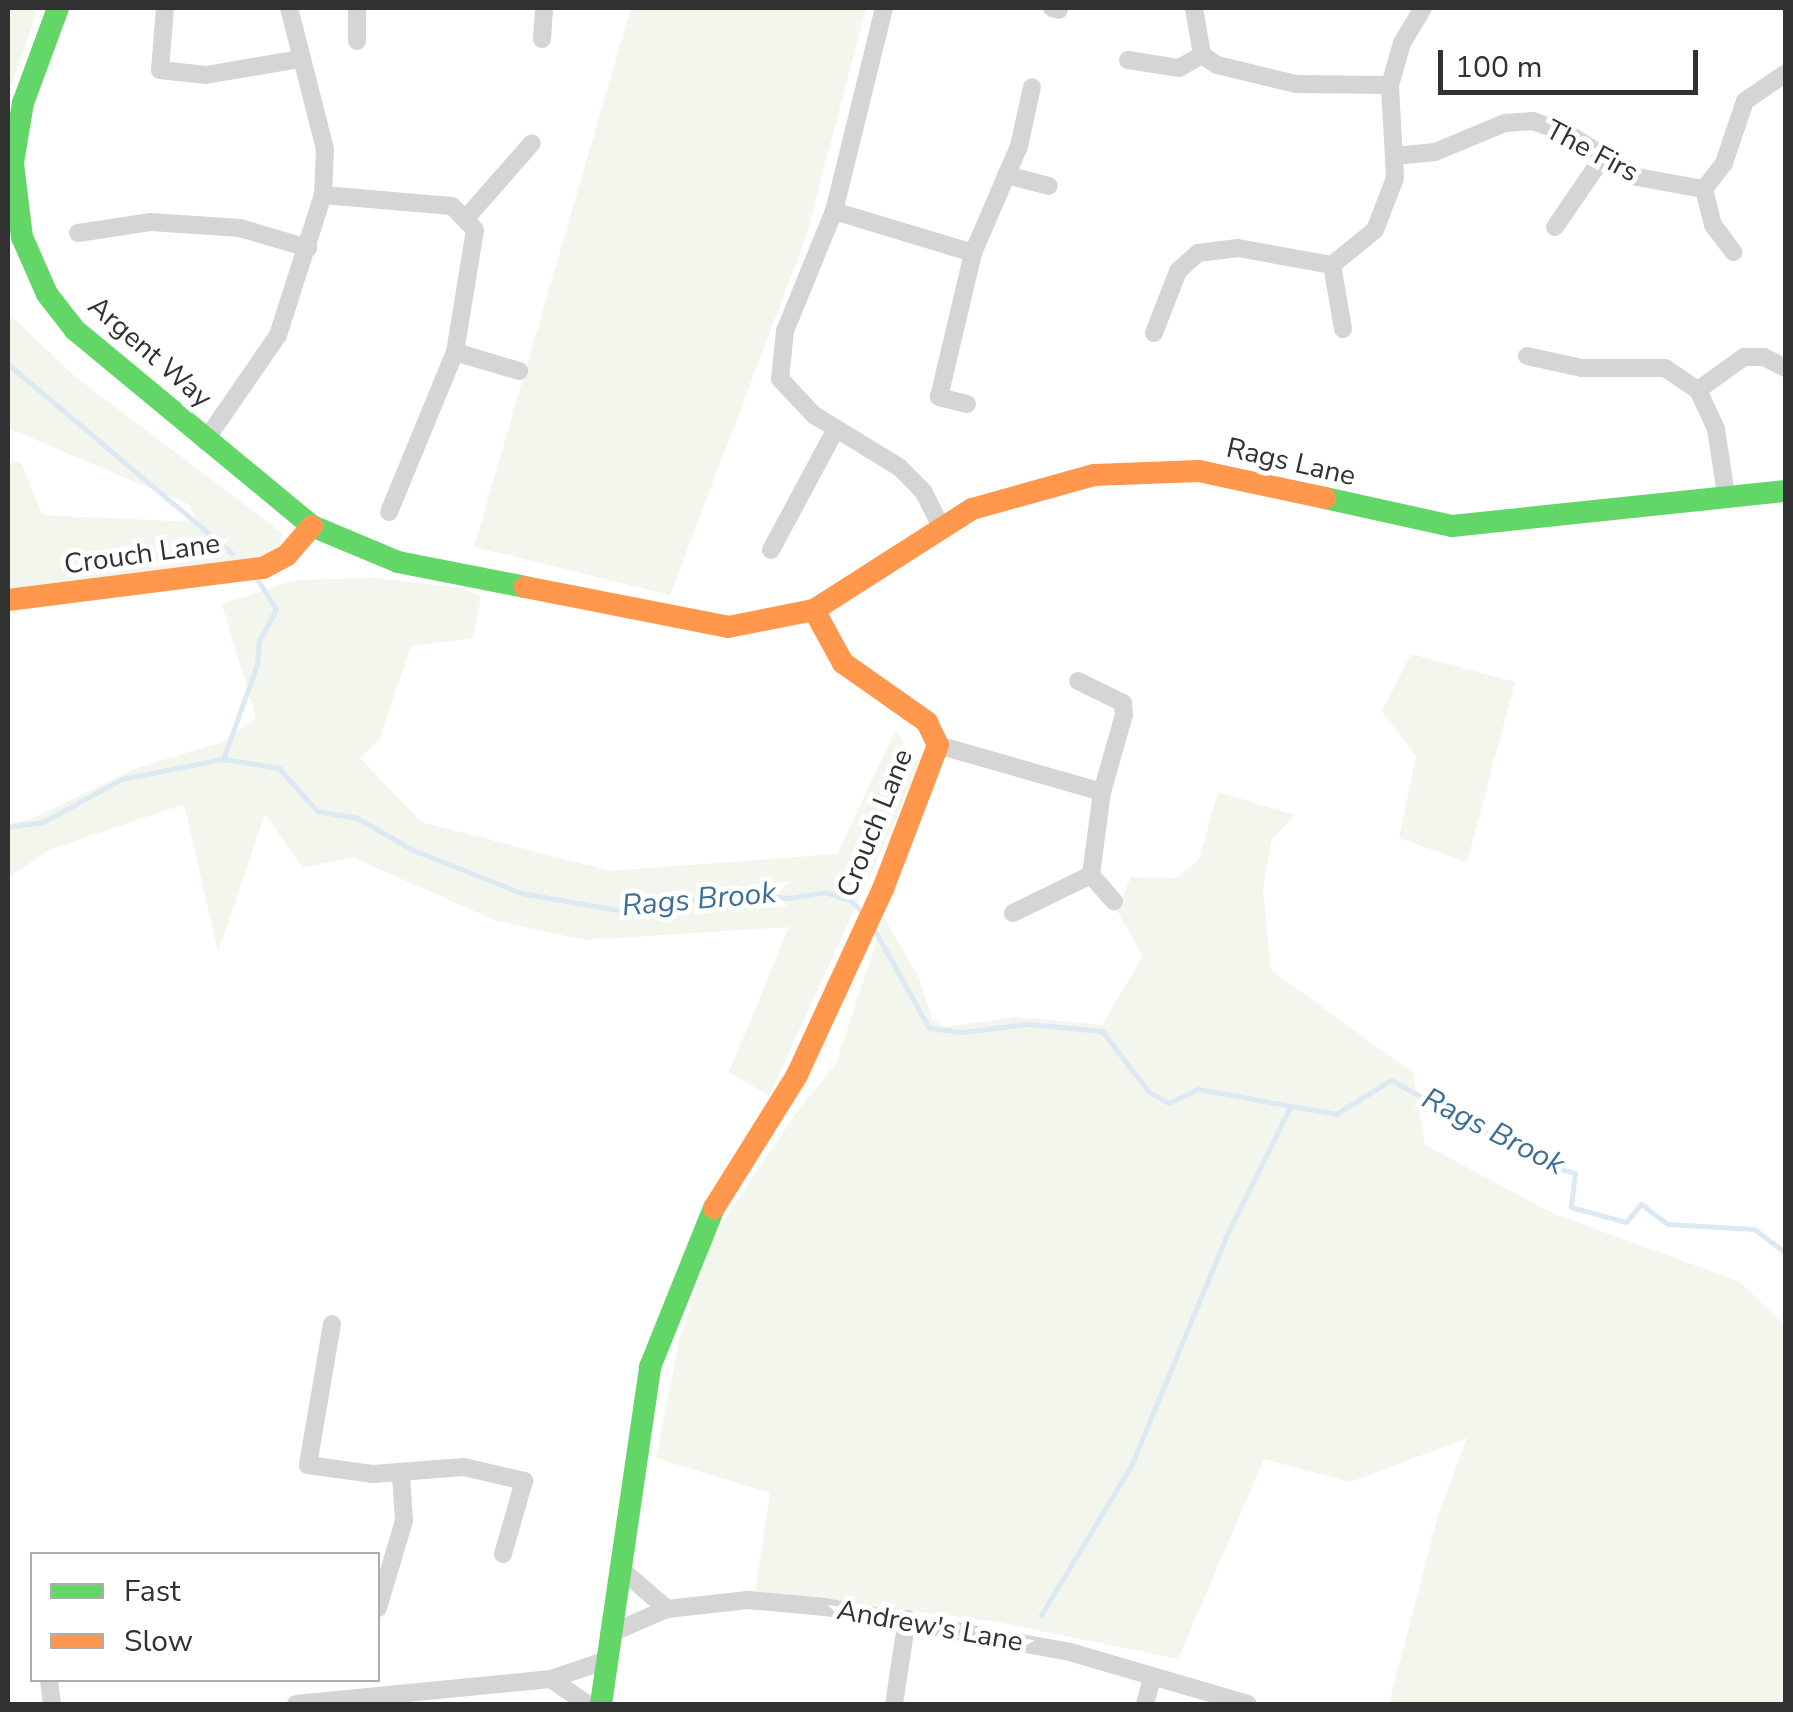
<!DOCTYPE html>
<style>
body{margin:0}
#map{position:relative;width:1793px;height:1712px;overflow:hidden;background:#fff;font-family:"Nunito Sans",sans-serif}
div>[style]{position:absolute}
.green>*{inset:0;background:#f2f6ed}
.stream>*{height:5px;margin:-2.5px;padding:0 2.5px;transform-origin:2.5px;border-radius:2.5px;background:#dbe9f2}
.street>*{height:18px;margin:-9px;padding:0 9px;transform-origin:9px;border-radius:9px;background:#d5d5d5}
.fast>*{height:22px;margin:-11px;padding:0 11px;transform-origin:11px;border-radius:11px;background:#63d668}
.slow>*{height:22px;margin:-11px;padding:0 11px;transform-origin:11px;border-radius:11px;background:#ff974d}
span{translate:-50% -50%;white-space:nowrap;text-align:center;line-height:1.15;-webkit-text-stroke:10px #fff;paint-order:stroke}
.street-label{font-size:28px;color:#313131}
.water-label{font-size:30px;color:#3d6f95;font-style:italic}
.frame{position:absolute;inset:0;border:10px solid #313131;pointer-events:none}
.legend{position:absolute;left:30px;top:1552px;width:350px;height:130px;box-sizing:border-box;background:#fff;border:2px solid #adadad;margin:0;padding:12px 18px;list-style:none;font-size:30px;color:#313131}
.legend li{display:flex;align-items:center;gap:20px;height:50px}
.legend b{width:50px;border:2px solid #adadad}
.scale{position:absolute;left:1438px;top:50px;width:260px;height:45px;box-sizing:border-box;border:5px solid #313131;border-top:0;padding-left:12px;font-size:30px;line-height:35px;white-space:nowrap;color:#313131;-webkit-text-stroke:8px #fff;paint-order:stroke}
</style>
<div id="map">
<div class="green">
<i style="clip-path:polygon(8px 8px,38px 8px,8px 96px)"></i>
<i style="clip-path:polygon(631px 8px,866px 8px,806px 237px,670px 595px,474px 547px)"></i>
<i style="clip-path:polygon(8px 313px,72px 374px,282px 533px,280px 546px,258px 559px,8px 594px,8px 462px,21px 462px,42px 515px,196px 522px,190px 505px,8px 428px)"></i>
<i style="clip-path:polygon(374px 578px,462px 588px,481px 597px,473px 638px,411px 646px,379px 740px,360px 758px,421px 822px,610px 871px,837px 854px,895px 731px,921px 764px,769px 1096px,729px 1072px,789px 927px,584px 940px,497px 921px,352px 857px,303px 868px,265px 814px,218px 952px,184px 804px,49px 850px,8px 878px,8px 824px,31px 819px,134px 769px,222px 742px,256px 718px,222px 604px,296px 580px)"></i>
<i style="clip-path:polygon(1411px 654px,1515px 682px,1467px 862px,1399px 838px,1416px 756px,1382px 711px)"></i>
<i style="clip-path:polygon(1218px 792px,1295px 815px,1272px 839px,1263px 888px,1271px 970px,1413px 1073px,1425px 1145px,1552px 1213px,1740px 1282px,1785px 1326px,1785px 1704px,1389px 1704px,1438px 1516px,1467px 1438px,1350px 1482px,1264px 1459px,1178px 1659px,992px 1621px,755px 1592px,770px 1493px,656px 1458px,679px 1342px,713px 1237px,798px 1110px,836px 1064px,884px 918px,919px 978px,932px 1019px,944px 1027px,1015px 1017px,1102px 1025px,1143px 956px,1117px 910px,1131px 877px,1176px 878px,1199px 860px)"></i>
</div>
<div class="stream">
<i style="left:8px;top:364px;width:293px;rotate:40.2deg"></i>
<i style="left:223px;top:759px;width:100px;rotate:-70.1deg"></i>
<i style="left:257px;top:665px;width:24px;rotate:-85deg"></i>
<i style="left:259px;top:641px;width:36px;rotate:-62deg"></i>
<i style="left:276px;top:609px;width:36px;rotate:-122deg"></i>
<i style="left:8px;top:827px;width:35px;rotate:-8deg"></i>
<i style="left:43px;top:822px;width:90px;rotate:-28.6deg"></i>
<i style="left:122px;top:779px;width:103px;rotate:-11.2deg"></i>
<i style="left:223px;top:759px;width:57px;rotate:9.1deg"></i>
<i style="left:279px;top:768px;width:57px;rotate:48.5deg"></i>
<i style="left:317px;top:811px;width:41px;rotate:9.9deg"></i>
<i style="left:357px;top:818px;width:64px;rotate:29.7deg"></i>
<i style="left:413px;top:850px;width:116px;rotate:21.7deg"></i>
<i style="left:521px;top:893px;width:104px;rotate:10deg"></i>
<i style="left:623px;top:911px;width:116px;rotate:-9.5deg"></i>
<i style="left:737px;top:892px;width:52px;rotate:6.6deg"></i>
<i style="left:789px;top:898px;width:36px;rotate:-9deg"></i>
<i style="left:825px;top:892px;width:26px;rotate:18deg"></i>
<i style="left:850px;top:900px;width:18px;rotate:45deg"></i>
<i style="left:875px;top:931px;width:111px;rotate:60.9deg"></i>
<i style="left:929px;top:1028px;width:33px;rotate:7deg"></i>
<i style="left:962px;top:1032px;width:66px;rotate:-6.9deg"></i>
<i style="left:1028px;top:1024px;width:74px;rotate:5.4deg"></i>
<i style="left:1102px;top:1031px;width:77px;rotate:52.4deg"></i>
<i style="left:1149px;top:1092px;width:23px;rotate:29deg"></i>
<i style="left:1169px;top:1103px;width:32px;rotate:-26deg"></i>
<i style="left:1198px;top:1089px;width:140px;rotate:10.3deg"></i>
<i style="left:1336px;top:1114px;width:65px;rotate:-31.7deg"></i>
<i style="left:1391px;top:1080px;width:173px;rotate:29.1deg"></i>
<i style="left:1542px;top:1164px;width:34px;rotate:15deg"></i>
<i style="left:1575px;top:1173px;width:34px;rotate:97deg"></i>
<i style="left:1571px;top:1207px;width:57px;rotate:15.3deg"></i>
<i style="left:1626px;top:1222px;width:23px;rotate:-50deg"></i>
<i style="left:1641px;top:1204px;width:34px;rotate:37deg"></i>
<i style="left:1668px;top:1224px;width:86px;rotate:3.3deg"></i>
<i style="left:1754px;top:1229px;width:40px;rotate:37deg"></i>
<i style="left:1041px;top:1615px;width:174px;rotate:-58.9deg"></i>
<i style="left:1131px;top:1466px;width:253px;rotate:-67.5deg"></i>
<i style="left:1228px;top:1232px;width:140px;rotate:-63.6deg"></i>
</div>
<div class="street">
<i style="left:165px;top:8px;width:62px;rotate:94.6deg"></i>
<i style="left:160px;top:70px;width:46px;rotate:6.2deg"></i>
<i style="left:206px;top:75px;width:95px;rotate:-9.7deg"></i>
<i style="left:884px;top:8px;width:209px;rotate:103.8deg"></i>
<i style="left:834px;top:211px;width:130px;rotate:112.2deg"></i>
<i style="left:785px;top:331px;width:48px;rotate:95.9deg"></i>
<i style="left:780px;top:379px;width:50px;rotate:46.6deg"></i>
<i style="left:814px;top:415px;width:100px;rotate:31.5deg"></i>
<i style="left:899px;top:467px;width:34px;rotate:45deg"></i>
<i style="left:923px;top:491px;width:38px;rotate:63deg"></i>
<i style="left:1052px;top:8px;width:7px;rotate:16deg"></i>
<i style="left:1194px;top:8px;width:48px;rotate:80.3deg"></i>
<i style="left:1202px;top:55px;width:18px;rotate:34deg"></i>
<i style="left:1217px;top:65px;width:81px;rotate:13.5deg"></i>
<i style="left:1296px;top:84px;width:94px;rotate:0.6deg"></i>
<i style="left:542px;top:39px;width:31px;rotate:-86deg"></i>
<i style="left:357px;top:41px;width:33px;rotate:-90deg"></i>
<i style="left:1128px;top:60px;width:52px;rotate:8.9deg"></i>
<i style="left:1179px;top:68px;width:26px;rotate:-29deg"></i>
<i style="left:1395px;top:156px;width:40px;rotate:-5.7deg"></i>
<i style="left:1435px;top:152px;width:76px;rotate:-22.5deg"></i>
<i style="left:1505px;top:123px;width:28px;rotate:-4deg"></i>
<i style="left:1533px;top:121px;width:38px;rotate:20deg"></i>
<i style="left:1569px;top:134px;width:80px;rotate:32.3deg"></i>
<i style="left:1637px;top:177px;width:68px;rotate:10.2deg"></i>
<i style="left:1704px;top:189px;width:33px;rotate:-52deg"></i>
<i style="left:1724px;top:163px;width:65px;rotate:-71.3deg"></i>
<i style="left:1745px;top:101px;width:50px;rotate:-34.3deg"></i>
<i style="left:1006px;top:175px;width:44px;rotate:14.3deg"></i>
<i style="left:1704px;top:189px;width:37px;rotate:76deg"></i>
<i style="left:1713px;top:225px;width:34px;rotate:53deg"></i>
<i style="left:323px;top:195px;width:129px;rotate:4.9deg"></i>
<i style="left:452px;top:206px;width:33px;rotate:46deg"></i>
<i style="left:475px;top:230px;width:124px;rotate:99.3deg"></i>
<i style="left:455px;top:352px;width:173px;rotate:112.4deg"></i>
<i style="left:834px;top:211px;width:145px;rotate:16.8deg"></i>
<i style="left:467px;top:217px;width:98px;rotate:-48.7deg"></i>
<i style="left:1555px;top:227px;width:85px;rotate:-55.6deg"></i>
<i style="left:78px;top:233px;width:74px;rotate:-8.6deg"></i>
<i style="left:151px;top:222px;width:89px;rotate:3.9deg"></i>
<i style="left:240px;top:228px;width:71px;rotate:16.4deg"></i>
<i style="left:1332px;top:265px;width:65px;rotate:80.2deg"></i>
<i style="left:1154px;top:333px;width:66px;rotate:-68.8deg"></i>
<i style="left:1178px;top:271px;width:27px;rotate:-42deg"></i>
<i style="left:1198px;top:253px;width:40px;rotate:-7.1deg"></i>
<i style="left:1238px;top:248px;width:96px;rotate:10.3deg"></i>
<i style="left:1332px;top:265px;width:55px;rotate:-39.1deg"></i>
<i style="left:1375px;top:230px;width:56px;rotate:-69deg"></i>
<i style="left:1395px;top:178px;width:93px;rotate:-93.1deg"></i>
<i style="left:1390px;top:85px;width:44px;rotate:-74.1deg"></i>
<i style="left:1402px;top:43px;width:41px;rotate:-59deg"></i>
<i style="left:455px;top:352px;width:67px;rotate:16.5deg"></i>
<i style="left:1527px;top:356px;width:56px;rotate:12.3deg"></i>
<i style="left:1582px;top:368px;width:83px"></i>
<i style="left:1665px;top:368px;width:40px;rotate:34deg"></i>
<i style="left:1698px;top:390px;width:57px;rotate:-35.7deg"></i>
<i style="left:1744px;top:357px;width:20px"></i>
<i style="left:1764px;top:357px;width:25px;rotate:27deg"></i>
<i style="left:1698px;top:390px;width:43px;rotate:65.2deg"></i>
<i style="left:1716px;top:429px;width:66px;rotate:81.3deg"></i>
<i style="left:967px;top:404px;width:29px;rotate:-166deg"></i>
<i style="left:939px;top:397px;width:148px;rotate:-76.7deg"></i>
<i style="left:973px;top:253px;width:116px;rotate:-66.7deg"></i>
<i style="left:1019px;top:146px;width:60px;rotate:-77.6deg"></i>
<i style="left:205px;top:441px;width:129px;rotate:-55.4deg"></i>
<i style="left:278px;top:335px;width:147px;rotate:-72.2deg"></i>
<i style="left:323px;top:195px;width:46px;rotate:-87.5deg"></i>
<i style="left:325px;top:149px;width:146px;rotate:-104.3deg"></i>
<i style="left:771px;top:550px;width:137px;rotate:-61.8deg"></i>
<i style="left:938px;top:745px;width:171px;rotate:16deg"></i>
<i style="left:1091px;top:875px;width:35px;rotate:49deg"></i>
<i style="left:1013px;top:913px;width:87px;rotate:-26deg"></i>
<i style="left:1091px;top:875px;width:84px;rotate:-82.5deg"></i>
<i style="left:1102px;top:792px;width:80px;rotate:-74.1deg"></i>
<i style="left:1124px;top:715px;width:12px;rotate:-95deg"></i>
<i style="left:1123px;top:703px;width:50px;rotate:-153.9deg"></i>
<i style="left:332px;top:1324px;width:143px;rotate:99.7deg"></i>
<i style="left:308px;top:1465px;width:66px;rotate:7.9deg"></i>
<i style="left:373px;top:1474px;width:91px;rotate:-4.4deg"></i>
<i style="left:464px;top:1467px;width:62px;rotate:13.1deg"></i>
<i style="left:524px;top:1481px;width:76px;rotate:106deg"></i>
<i style="left:622px;top:1570px;width:60px;rotate:40.9deg"></i>
<i style="left:378px;top:1608px;width:91px;rotate:-73.4deg"></i>
<i style="left:404px;top:1521px;width:47px;rotate:-93.7deg"></i>
<i style="left:609px;top:1634px;width:63px;rotate:-23.3deg"></i>
<i style="left:667px;top:1609px;width:81px;rotate:-6.4deg"></i>
<i style="left:747px;top:1600px;width:78px;rotate:5.1deg"></i>
<i style="left:825px;top:1607px;width:249px;rotate:10.4deg"></i>
<i style="left:1070px;top:1652px;width:185px;rotate:16.3deg"></i>
<i style="left:551px;top:1679px;width:44px;rotate:34.8deg"></i>
<i style="left:49px;top:1680px;width:24px;rotate:83deg"></i>
<i style="left:296px;top:1704px;width:256px;rotate:-5.6deg"></i>
<i style="left:551px;top:1679px;width:56px;rotate:-18.8deg"></i>
<i style="left:894px;top:1704px;width:86px;rotate:-81.3deg"></i>
<i style="left:1145px;top:1704px;width:28px;rotate:-75deg"></i>
</div>
<div class="fast">
<i style="left:58px;top:8px;width:101px;rotate:110.2deg"></i>
<i style="left:23px;top:103px;width:61px;rotate:99.5deg"></i>
<i style="left:13px;top:163px;width:75px;rotate:83.1deg"></i>
<i style="left:22px;top:237px;width:62px;rotate:66.3deg"></i>
<i style="left:47px;top:294px;width:46px;rotate:52.1deg"></i>
<i style="left:75px;top:330px;width:308px;rotate:39.6deg"></i>
<i style="left:312px;top:526px;width:93px;rotate:22.7deg"></i>
<i style="left:398px;top:562px;width:129px;rotate:11.1deg"></i>
<i style="left:1325px;top:498px;width:130px;rotate:12.4deg"></i>
<i style="left:1452px;top:526px;width:336px;rotate:-6deg"></i>
<i style="left:601px;top:1704px;width:341px;rotate:-81.7deg"></i>
<i style="left:650px;top:1367px;width:171px;rotate:-68.1deg"></i>
</div>
<div class="slow">
<i style="left:525px;top:587px;width:207px;rotate:11.1deg"></i>
<i style="left:728px;top:627px;width:88px;rotate:-11.2deg"></i>
<i style="left:814px;top:610px;width:188px;rotate:-32.6deg"></i>
<i style="left:972px;top:509px;width:127px;rotate:-15.6deg"></i>
<i style="left:1094px;top:475px;width:105px;rotate:-2.2deg"></i>
<i style="left:1199px;top:471px;width:129px;rotate:12.1deg"></i>
<i style="left:8px;top:600px;width:257px;rotate:-7.2deg"></i>
<i style="left:263px;top:568px;width:27px;rotate:-28deg"></i>
<i style="left:287px;top:555px;width:38px;rotate:-49deg"></i>
<i style="left:714px;top:1208px;width:157px;rotate:-58deg"></i>
<i style="left:797px;top:1075px;width:205px;rotate:-65.2deg"></i>
<i style="left:883px;top:889px;width:154px;rotate:-69.1deg"></i>
<i style="left:938px;top:745px;width:25px;rotate:-116deg"></i>
<i style="left:927px;top:722px;width:103px;rotate:-144.9deg"></i>
<i style="left:843px;top:663px;width:60px;rotate:-118.7deg"></i>
</div>
<div class="street-label">
<span style="left:1592px;top:151px;rotate:28deg">The Firs</span>
<span style="left:150px;top:352px;rotate:41deg">Argent Way</span>
<span style="left:1291px;top:462px;rotate:13deg">Rags Lane</span>
<span style="left:142px;top:554px;rotate:-8deg">Crouch Lane</span>
<span style="left:875px;top:823px;rotate:-68deg">Crouch Lane</span>
<span style="left:930px;top:1626px;rotate:10deg">Andrew's Lane</span>
</div>
<div class="water-label">
<span style="left:699px;top:900px;rotate:-5deg">Rags Brook</span>
<span style="left:1493px;top:1132px;rotate:27deg">Rags Brook</span>
</div>
<div class="frame"></div>
<ul class="legend">
<li><b style="height:12px;background:#63d668"></b>Fast</li>
<li><b style="height:12px;background:#ff974d"></b>Slow</li>
</ul>
<div class="scale">100 m</div>
</div>
